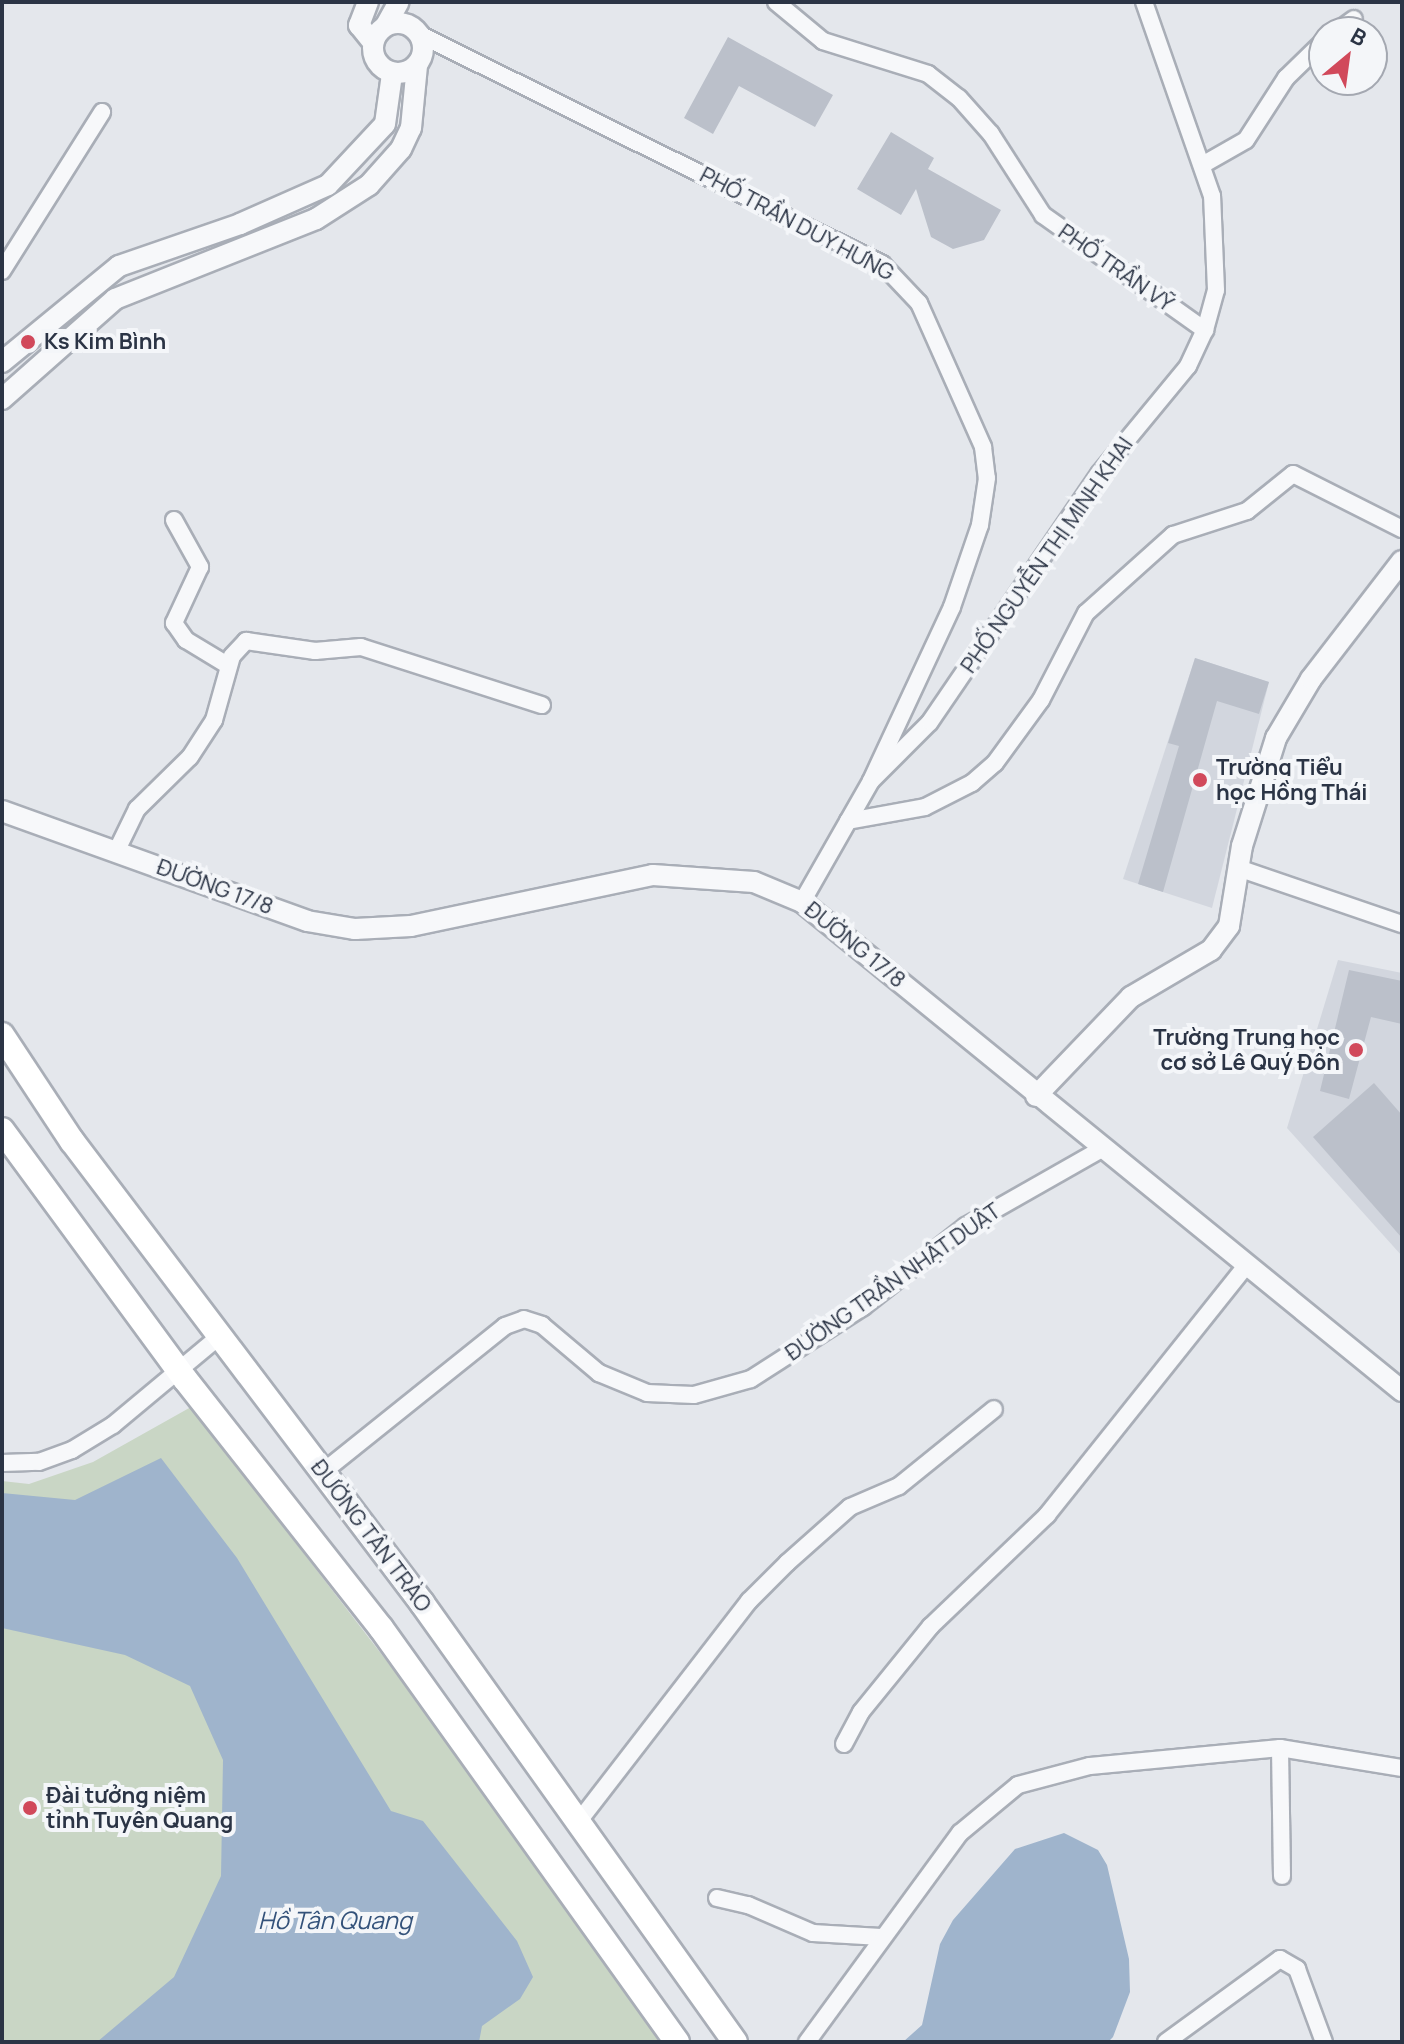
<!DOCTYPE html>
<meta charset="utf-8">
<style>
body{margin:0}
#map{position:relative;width:1404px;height:2044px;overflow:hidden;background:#e4e7ec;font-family:Manrope,sans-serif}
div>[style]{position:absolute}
.built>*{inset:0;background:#d2d6de}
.green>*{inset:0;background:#c9d6c5}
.water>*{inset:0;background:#9fb4cc}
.building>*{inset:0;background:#bbc0ca}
.roads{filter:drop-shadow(2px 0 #a9aeb7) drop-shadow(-2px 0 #a9aeb7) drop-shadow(0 2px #a9aeb7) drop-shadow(0 -2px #a9aeb7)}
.minor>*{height:16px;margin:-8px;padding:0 8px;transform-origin:8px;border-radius:8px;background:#f7f8fa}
.tertiary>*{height:20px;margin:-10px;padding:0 10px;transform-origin:10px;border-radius:10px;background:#f7f8fa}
.tertiary>.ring{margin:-10px;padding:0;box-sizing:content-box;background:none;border:20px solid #f7f8fa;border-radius:50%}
.secondary>*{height:24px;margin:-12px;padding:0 12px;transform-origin:12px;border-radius:12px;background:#fff}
.dots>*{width:22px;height:22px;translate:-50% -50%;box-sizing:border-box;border:4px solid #f4f6f9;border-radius:50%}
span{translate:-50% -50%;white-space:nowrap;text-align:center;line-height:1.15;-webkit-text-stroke:8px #f4f6f9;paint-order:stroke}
.street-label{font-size:22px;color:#2b3445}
.poi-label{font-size:22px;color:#2b3445;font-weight:700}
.left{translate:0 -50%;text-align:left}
.right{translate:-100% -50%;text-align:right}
.water-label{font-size:24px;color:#34527a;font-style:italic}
.frame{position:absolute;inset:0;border:4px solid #2b3445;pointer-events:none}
.north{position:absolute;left:1308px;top:16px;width:80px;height:80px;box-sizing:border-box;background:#f4f6f9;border:2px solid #a4a8b1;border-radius:50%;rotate:29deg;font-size:22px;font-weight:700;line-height:32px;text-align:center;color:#2b3445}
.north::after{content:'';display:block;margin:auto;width:28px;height:36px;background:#d1495b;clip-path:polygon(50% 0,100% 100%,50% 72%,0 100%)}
</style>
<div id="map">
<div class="built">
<i style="clip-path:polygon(1195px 658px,1269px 682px,1212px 908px,1123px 879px)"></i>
<i style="clip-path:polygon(1338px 960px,1402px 973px,1402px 1256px,1287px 1128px)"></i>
</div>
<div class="green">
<i style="clip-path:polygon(191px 1407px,661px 2017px,675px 2042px,2px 2042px,2px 1481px,29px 1484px,93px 1462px)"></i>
</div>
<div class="water">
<i style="clip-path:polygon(161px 1458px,237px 1558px,391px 1811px,423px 1821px,517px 1941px,533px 1977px,520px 1999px,482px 2026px,479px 2042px,97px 2042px,174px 1977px,221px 1876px,223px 1760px,190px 1686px,125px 1655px,2px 1628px,2px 1493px,75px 1500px)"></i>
<i style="clip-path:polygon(1064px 1833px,1098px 1850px,1107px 1865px,1129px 1959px,1130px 1992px,1113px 2037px,1108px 2042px,903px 2042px,922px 2025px,940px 1944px,953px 1920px,1015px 1849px)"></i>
</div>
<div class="building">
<i style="clip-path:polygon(728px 37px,833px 95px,815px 127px,739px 86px,713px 134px,684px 118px)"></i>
<i style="clip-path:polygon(891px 132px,934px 158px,928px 169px,1001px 210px,984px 240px,953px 249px,931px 237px,916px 189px,901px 215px,857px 189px)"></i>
<i style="clip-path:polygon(1195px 658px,1269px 682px,1259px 714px,1217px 701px,1163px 892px,1138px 884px,1179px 746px,1168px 743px)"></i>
<i style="clip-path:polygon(1349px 970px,1402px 981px,1402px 1024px,1371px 1017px,1349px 1099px,1320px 1091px)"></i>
<i style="clip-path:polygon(1374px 1083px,1402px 1115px,1402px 1238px,1313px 1137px)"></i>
</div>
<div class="roads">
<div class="minor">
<i style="left:776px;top:2px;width:61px;rotate:39.7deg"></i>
<i style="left:823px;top:41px;width:110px;rotate:17.4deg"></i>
<i style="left:928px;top:74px;width:39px;rotate:38deg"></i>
<i style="left:959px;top:98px;width:48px;rotate:48.4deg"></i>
<i style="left:991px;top:134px;width:96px;rotate:57.3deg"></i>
<i style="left:1043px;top:215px;width:199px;rotate:35.4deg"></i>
<i style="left:1336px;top:32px;width:22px;rotate:-36deg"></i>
<i style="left:419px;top:34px;width:517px;rotate:26.42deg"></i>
<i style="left:882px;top:264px;width:54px;rotate:46.5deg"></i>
<i style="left:919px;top:303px;width:158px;rotate:66deg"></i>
<i style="left:983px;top:447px;width:31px;rotate:83deg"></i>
<i style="left:987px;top:478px;width:48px;rotate:98.5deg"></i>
<i style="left:980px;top:525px;width:87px;rotate:108.9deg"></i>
<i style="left:952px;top:607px;width:192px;rotate:115deg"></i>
<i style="left:1204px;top:164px;width:48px;rotate:-29.7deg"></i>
<i style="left:1246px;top:140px;width:74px;rotate:-57.2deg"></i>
<i style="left:1286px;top:78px;width:53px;rotate:-44.2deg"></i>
<i style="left:2px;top:271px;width:188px;rotate:-57.8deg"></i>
<i style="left:174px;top:520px;width:54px;rotate:61deg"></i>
<i style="left:200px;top:567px;width:62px;rotate:114.9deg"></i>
<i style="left:174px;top:623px;width:21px;rotate:55deg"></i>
<i style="left:186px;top:640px;width:50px;rotate:31.2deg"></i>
<i style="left:848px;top:821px;width:78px;rotate:-10.3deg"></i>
<i style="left:925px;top:807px;width:53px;rotate:-27.1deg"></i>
<i style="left:972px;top:783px;width:30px;rotate:-41deg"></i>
<i style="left:995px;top:763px;width:78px;rotate:-53.9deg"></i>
<i style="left:1041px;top:700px;width:98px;rotate:-62.7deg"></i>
<i style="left:1086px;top:613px;width:117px;rotate:-41.9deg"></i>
<i style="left:1173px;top:535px;width:78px;rotate:-18deg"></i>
<i style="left:1247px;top:511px;width:59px;rotate:-38.8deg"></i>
<i style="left:1293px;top:474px;width:122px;rotate:26.8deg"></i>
<i style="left:116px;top:852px;width:48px;rotate:-64deg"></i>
<i style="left:137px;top:809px;width:74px;rotate:-44.5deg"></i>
<i style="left:190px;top:757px;width:44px;rotate:-57deg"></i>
<i style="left:214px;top:720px;width:66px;rotate:-74.3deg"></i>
<i style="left:232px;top:656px;width:21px;rotate:-47deg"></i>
<i style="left:246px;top:641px;width:70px;rotate:8.2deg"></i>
<i style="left:315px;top:651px;width:46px;rotate:-5deg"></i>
<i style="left:361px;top:647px;width:190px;rotate:17.8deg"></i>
<i style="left:1238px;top:868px;width:173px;rotate:18.9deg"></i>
<i style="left:802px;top:902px;width:139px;rotate:-60.3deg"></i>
<i style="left:871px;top:781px;width:83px;rotate:-45deg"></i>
<i style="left:930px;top:722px;width:300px;rotate:-55.7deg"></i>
<i style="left:1099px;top:474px;width:140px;rotate:-50.5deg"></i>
<i style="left:1188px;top:366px;width:40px;rotate:-65deg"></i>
<i style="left:1205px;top:330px;width:41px;rotate:-74.6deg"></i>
<i style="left:1216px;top:290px;width:94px;rotate:-92.4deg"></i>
<i style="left:1212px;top:196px;width:206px;rotate:-109.3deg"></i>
<i style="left:2px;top:1463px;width:37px;rotate:-2deg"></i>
<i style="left:39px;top:1462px;width:35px;rotate:-20deg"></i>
<i style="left:72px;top:1450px;width:48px;rotate:-31.4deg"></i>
<i style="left:113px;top:1425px;width:141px;rotate:-39.8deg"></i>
<i style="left:323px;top:1472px;width:233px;rotate:-38.7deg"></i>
<i style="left:505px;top:1326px;width:20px;rotate:-20deg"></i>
<i style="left:524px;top:1319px;width:19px;rotate:18deg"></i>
<i style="left:542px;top:1325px;width:75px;rotate:40.1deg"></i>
<i style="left:599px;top:1373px;width:52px;rotate:22.6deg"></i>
<i style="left:647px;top:1393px;width:47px;rotate:2.4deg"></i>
<i style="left:694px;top:1395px;width:59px;rotate:-15.7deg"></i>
<i style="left:751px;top:1379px;width:133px;rotate:-32.7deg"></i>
<i style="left:863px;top:1307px;width:131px;rotate:-38.2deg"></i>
<i style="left:966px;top:1226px;width:154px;rotate:-29.6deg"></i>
<i style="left:844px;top:1744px;width:36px;rotate:-62deg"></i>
<i style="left:861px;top:1712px;width:111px;rotate:-50.9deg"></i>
<i style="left:931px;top:1626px;width:161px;rotate:-43.7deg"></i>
<i style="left:1047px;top:1515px;width:319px;rotate:-51.4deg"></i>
<i style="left:1280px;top:1748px;width:128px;rotate:89.1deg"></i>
<i style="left:579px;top:1821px;width:278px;rotate:-52.3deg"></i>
<i style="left:749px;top:1601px;width:54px;rotate:-45deg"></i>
<i style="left:787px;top:1563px;width:84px;rotate:-41.6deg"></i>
<i style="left:850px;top:1507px;width:53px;rotate:-23.2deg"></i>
<i style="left:899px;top:1486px;width:122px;rotate:-39deg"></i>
<i style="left:717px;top:1898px;width:32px;rotate:13deg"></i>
<i style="left:748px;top:1905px;width:71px;rotate:23.3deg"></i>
<i style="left:813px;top:1933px;width:68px;rotate:3.4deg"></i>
<i style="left:807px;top:2042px;width:259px;rotate:-53.8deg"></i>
<i style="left:960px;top:1833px;width:75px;rotate:-39.6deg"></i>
<i style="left:1018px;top:1785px;width:74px;rotate:-14.8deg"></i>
<i style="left:1090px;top:1766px;width:191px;rotate:-5.4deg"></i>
<i style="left:1280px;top:1748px;width:124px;rotate:9.3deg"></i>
<i style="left:1166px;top:2042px;width:141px;rotate:-36.1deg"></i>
<i style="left:1280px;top:1959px;width:20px;rotate:30deg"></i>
<i style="left:1297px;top:1969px;width:78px;rotate:69.7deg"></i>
</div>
<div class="tertiary">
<i style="left:368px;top:2px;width:25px;rotate:111deg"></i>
<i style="left:359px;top:25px;width:22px;rotate:51deg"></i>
<i class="ring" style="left:373px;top:23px;width:30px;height:30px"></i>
<i style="left:386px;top:25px;width:26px;rotate:-61deg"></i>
<i style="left:2px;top:362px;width:151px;rotate:-39.4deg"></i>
<i style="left:119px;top:266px;width:128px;rotate:-19.1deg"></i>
<i style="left:240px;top:224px;width:96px;rotate:-23.9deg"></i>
<i style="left:328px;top:185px;width:83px;rotate:-46.9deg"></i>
<i style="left:385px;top:124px;width:50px;rotate:-82deg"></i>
<i style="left:2px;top:399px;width:151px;rotate:-41.5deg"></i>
<i style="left:115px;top:299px;width:216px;rotate:-21.7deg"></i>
<i style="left:316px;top:219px;width:63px;rotate:-32.7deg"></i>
<i style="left:369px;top:185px;width:48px;rotate:-48.4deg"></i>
<i style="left:401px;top:149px;width:23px;rotate:-65deg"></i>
<i style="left:411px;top:128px;width:62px;rotate:-84.5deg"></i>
<i style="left:2px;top:811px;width:324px;rotate:19.8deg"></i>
<i style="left:307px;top:921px;width:49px;rotate:9.5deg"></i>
<i style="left:355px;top:929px;width:56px;rotate:-3.1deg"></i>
<i style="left:411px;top:926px;width:247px;rotate:-11.9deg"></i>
<i style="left:653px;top:875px;width:101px;rotate:4deg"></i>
<i style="left:754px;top:882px;width:52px;rotate:22.6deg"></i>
<i style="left:802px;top:902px;width:774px;rotate:39.18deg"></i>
<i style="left:1036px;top:1096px;width:137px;rotate:-46.2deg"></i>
<i style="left:1131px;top:997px;width:93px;rotate:-30.4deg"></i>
<i style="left:1211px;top:950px;width:30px;rotate:-53deg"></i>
<i style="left:1229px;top:926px;width:81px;rotate:-80.8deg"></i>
<i style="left:1242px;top:846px;width:113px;rotate:-72.5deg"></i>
<i style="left:1276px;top:738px;width:69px;rotate:-59.3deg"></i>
<i style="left:1311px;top:679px;width:149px;rotate:-52.4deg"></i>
</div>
<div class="secondary">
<i style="left:2px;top:1035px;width:127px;rotate:56.6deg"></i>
<i style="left:72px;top:1141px;width:580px;rotate:52.85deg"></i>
<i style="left:422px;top:1603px;width:539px;rotate:54.51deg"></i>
<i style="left:2px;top:1130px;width:309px;rotate:53.7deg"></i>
<i style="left:185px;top:1379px;width:317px;rotate:51.8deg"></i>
<i style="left:381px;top:1628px;width:509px;rotate:54.44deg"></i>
</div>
</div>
<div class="dots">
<i style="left:28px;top:342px;background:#d1495b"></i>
<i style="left:1200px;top:780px;background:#d1495b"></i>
<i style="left:1356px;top:1050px;background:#d1495b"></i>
<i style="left:30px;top:1808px;background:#d1495b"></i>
</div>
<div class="street-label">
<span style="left:797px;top:224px;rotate:28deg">PHỐ TRẦN DUY HƯNG</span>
<span style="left:1116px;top:268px;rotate:35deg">PHỐ TRẦN VỸ</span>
<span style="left:1047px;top:555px;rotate:-55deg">PHỐ NGUYỄN THỊ MINH KHAI</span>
<span style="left:215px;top:887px;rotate:20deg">ĐƯỜNG 17/8</span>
<span style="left:855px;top:945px;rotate:39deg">ĐƯỜNG 17/8</span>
<span style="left:893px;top:1282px;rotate:-35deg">ĐƯỜNG TRẦN NHẬT DUẬT</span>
<span style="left:371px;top:1536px;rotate:53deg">ĐƯỜNG TÂN TRÀO</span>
</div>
<div class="poi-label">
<span class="left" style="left:44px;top:342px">Ks Kim Bình</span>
<span class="left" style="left:1216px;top:780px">Trường Tiểu<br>học Hồng Thái</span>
<span class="right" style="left:1340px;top:1050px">Trường Trung học<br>cơ sở Lê Quý Đôn</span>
<span class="left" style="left:46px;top:1808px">Đài tưởng niệm<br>tỉnh Tuyên Quang</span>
</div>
<div class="water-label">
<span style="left:335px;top:1920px">Hồ Tân Quang</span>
</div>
<div class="frame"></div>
<div class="north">B</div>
</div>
